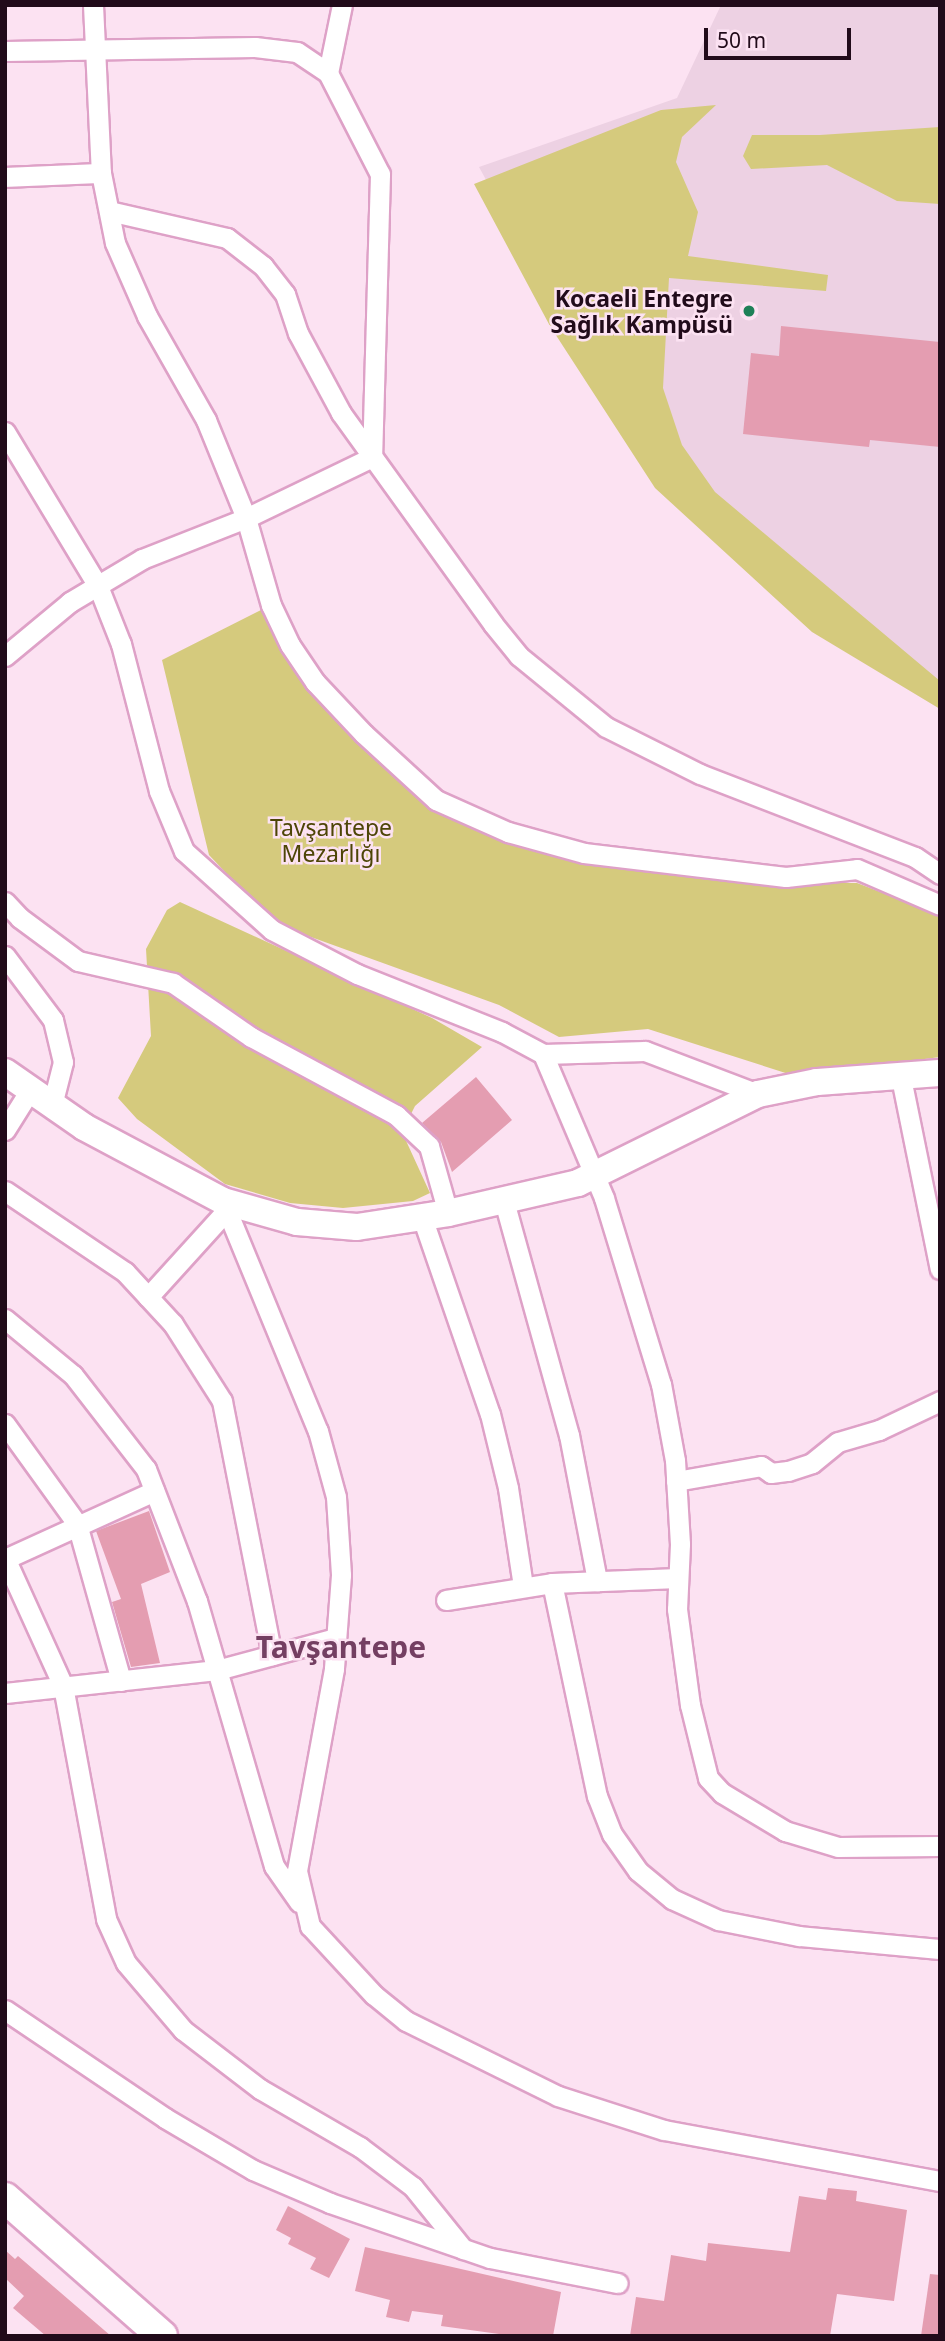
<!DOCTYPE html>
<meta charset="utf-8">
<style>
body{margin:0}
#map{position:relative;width:945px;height:2341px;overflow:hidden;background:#fce2f2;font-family:"Noto Sans",sans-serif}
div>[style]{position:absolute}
.built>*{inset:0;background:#edd1e3}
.green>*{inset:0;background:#d5ca7d}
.building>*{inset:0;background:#e49db1}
.roads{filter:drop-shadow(2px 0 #dea1c7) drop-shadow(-2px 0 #dea1c7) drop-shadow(0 2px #dea1c7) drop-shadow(0 -2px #dea1c7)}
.street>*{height:19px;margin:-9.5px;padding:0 9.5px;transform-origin:9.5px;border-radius:9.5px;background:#fff}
.secondary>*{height:26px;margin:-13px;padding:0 13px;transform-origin:13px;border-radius:13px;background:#fff}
.primary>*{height:30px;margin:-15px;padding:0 15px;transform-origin:15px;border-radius:15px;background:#fff}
.dots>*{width:19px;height:19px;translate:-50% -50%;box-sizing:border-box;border:4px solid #fce2f2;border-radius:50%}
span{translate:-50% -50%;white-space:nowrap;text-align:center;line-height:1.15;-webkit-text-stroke:5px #fce2f2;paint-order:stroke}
.poi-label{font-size:23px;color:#210b1a;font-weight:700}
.right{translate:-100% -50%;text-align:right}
.park-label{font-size:23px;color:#4d4506}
.district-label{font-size:30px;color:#743f62;font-weight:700}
.frame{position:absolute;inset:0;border:7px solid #210b1a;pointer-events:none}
.scale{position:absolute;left:704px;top:28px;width:147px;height:32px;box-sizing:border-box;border:4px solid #210b1a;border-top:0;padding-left:9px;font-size:21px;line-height:24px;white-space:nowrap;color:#210b1a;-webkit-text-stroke:5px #fce2f2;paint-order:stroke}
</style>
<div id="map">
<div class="built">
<i style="clip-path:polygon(721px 5px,940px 5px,940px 709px,825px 622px,637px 456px,479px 167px,677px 98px)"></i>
</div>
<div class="green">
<i style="clip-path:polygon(716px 105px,682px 137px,676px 162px,698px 212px,688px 256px,828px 275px,826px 291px,669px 278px,663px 388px,682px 445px,715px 492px,940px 681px,940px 709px,812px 632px,655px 488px,550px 326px,474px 184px,661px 110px)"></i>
<i style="clip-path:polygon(940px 127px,940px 204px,897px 201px,827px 165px,751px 169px,743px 156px,752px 135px,820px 135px)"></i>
<i style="clip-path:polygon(271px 605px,327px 708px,407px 773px,506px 836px,795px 883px,857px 883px,940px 915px,940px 1057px,795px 1076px,648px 1029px,559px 1037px,499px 1005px,275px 924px,209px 855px,162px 660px)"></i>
<i style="clip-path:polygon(180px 902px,432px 1018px,482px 1047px,415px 1106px,402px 1132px,430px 1193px,413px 1201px,343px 1208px,290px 1203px,225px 1184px,137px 1119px,118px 1098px,151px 1036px,146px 949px,167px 910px)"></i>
</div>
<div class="building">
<i style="clip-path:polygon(781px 326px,940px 342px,940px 447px,870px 440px,869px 447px,743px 434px,751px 353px,779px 356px)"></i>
<i style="clip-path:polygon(476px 1077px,512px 1120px,452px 1172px,441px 1142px,422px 1123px)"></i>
<i style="clip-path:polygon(149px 1511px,170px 1572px,141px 1584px,160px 1663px,131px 1667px,112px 1602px,121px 1599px,96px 1531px)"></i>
<i style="clip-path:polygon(828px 2188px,857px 2191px,856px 2201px,907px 2210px,894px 2301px,837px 2294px,830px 2336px,630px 2336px,636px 2297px,664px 2301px,671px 2255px,706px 2261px,708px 2243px,790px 2252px,799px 2196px,826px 2200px)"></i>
<i style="clip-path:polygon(288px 2206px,350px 2239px,329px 2278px,310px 2269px,316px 2258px,288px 2244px,291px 2238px,276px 2230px)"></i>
<i style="clip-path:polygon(365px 2247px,561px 2292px,553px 2336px,514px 2336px,441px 2326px,443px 2315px,412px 2311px,409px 2322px,386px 2317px,390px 2300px,355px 2291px)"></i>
<i style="clip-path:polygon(5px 2250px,15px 2259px,18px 2256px,111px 2336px,46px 2336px,13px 2308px,24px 2296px,5px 2278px)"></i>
<i style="clip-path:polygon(930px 2274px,940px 2275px,940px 2336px,921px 2336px)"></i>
</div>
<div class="roads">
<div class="street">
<i style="left:93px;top:5px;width:168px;rotate:87.3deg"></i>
<i style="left:101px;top:173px;width:71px;rotate:78.7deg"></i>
<i style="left:115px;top:243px;width:80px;rotate:66.3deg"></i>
<i style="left:147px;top:316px;width:120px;rotate:60.4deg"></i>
<i style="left:206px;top:420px;width:106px;rotate:67.8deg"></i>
<i style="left:246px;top:518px;width:91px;rotate:74deg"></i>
<i style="left:271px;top:605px;width:44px;rotate:64.6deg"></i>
<i style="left:290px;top:645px;width:45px;rotate:56deg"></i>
<i style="left:315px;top:682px;width:71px;rotate:46.7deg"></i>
<i style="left:364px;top:734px;width:98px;rotate:42.5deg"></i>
<i style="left:436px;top:800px;width:79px;rotate:24deg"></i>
<i style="left:508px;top:832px;width:79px;rotate:15.4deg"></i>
<i style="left:584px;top:853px;width:203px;rotate:6.8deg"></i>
<i style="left:786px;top:877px;width:71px;rotate:-6.4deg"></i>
<i style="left:857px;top:869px;width:90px;rotate:23.4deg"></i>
<i style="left:5px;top:51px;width:250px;rotate:-0.9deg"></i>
<i style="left:255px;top:47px;width:42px;rotate:6.8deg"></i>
<i style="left:297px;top:52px;width:37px;rotate:34deg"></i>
<i style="left:328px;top:73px;width:114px;rotate:62.8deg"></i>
<i style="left:380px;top:174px;width:283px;rotate:91.6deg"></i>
<i style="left:328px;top:73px;width:69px;rotate:-78.4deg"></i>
<i style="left:5px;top:177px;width:96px;rotate:-2.4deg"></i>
<i style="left:109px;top:211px;width:121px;rotate:12.9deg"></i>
<i style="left:227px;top:238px;width:46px;rotate:37.9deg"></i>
<i style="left:263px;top:266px;width:36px;rotate:52deg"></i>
<i style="left:285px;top:294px;width:41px;rotate:71.6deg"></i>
<i style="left:298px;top:333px;width:91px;rotate:61.7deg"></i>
<i style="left:341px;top:413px;width:260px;rotate:54.2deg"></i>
<i style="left:493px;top:624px;width:41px;rotate:50.9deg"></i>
<i style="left:519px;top:656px;width:112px;rotate:39.2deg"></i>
<i style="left:606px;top:727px;width:105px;rotate:26.6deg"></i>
<i style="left:700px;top:774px;width:230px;rotate:21.1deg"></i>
<i style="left:915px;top:857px;width:30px;rotate:34deg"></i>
<i style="left:5px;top:432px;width:180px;rotate:58.9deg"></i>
<i style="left:98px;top:586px;width:62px;rotate:68.4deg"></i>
<i style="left:121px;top:644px;width:152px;rotate:75.5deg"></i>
<i style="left:159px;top:791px;width:65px;rotate:67.4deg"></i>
<i style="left:184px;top:851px;width:118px;rotate:41.9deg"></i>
<i style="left:272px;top:930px;width:96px;rotate:27.4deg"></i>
<i style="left:357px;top:974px;width:156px;rotate:21.8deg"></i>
<i style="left:502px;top:1032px;width:47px;rotate:28.2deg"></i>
<i style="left:543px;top:1054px;width:102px;rotate:-1.7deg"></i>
<i style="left:645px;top:1051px;width:121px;rotate:20.8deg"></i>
<i style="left:5px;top:656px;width:85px;rotate:-39.7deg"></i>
<i style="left:70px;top:602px;width:84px;rotate:-30.8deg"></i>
<i style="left:142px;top:559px;width:112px;rotate:-21.5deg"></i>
<i style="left:246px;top:518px;width:140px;rotate:-25.8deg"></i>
<i style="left:5px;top:902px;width:22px;rotate:47deg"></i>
<i style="left:20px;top:918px;width:72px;rotate:36.6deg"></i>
<i style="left:78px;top:961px;width:98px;rotate:13deg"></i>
<i style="left:173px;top:983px;width:95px;rotate:34.7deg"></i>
<i style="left:251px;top:1037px;width:165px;rotate:28.3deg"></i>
<i style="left:396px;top:1115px;width:45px;rotate:43.2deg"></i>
<i style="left:429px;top:1146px;width:70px;rotate:74.2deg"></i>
<i style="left:5px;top:956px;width:80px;rotate:53.1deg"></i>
<i style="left:53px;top:1020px;width:43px;rotate:76.6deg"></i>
<i style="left:63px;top:1062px;width:44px;rotate:104.3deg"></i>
<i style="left:543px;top:1054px;width:156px;rotate:67deg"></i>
<i style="left:604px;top:1198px;width:195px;rotate:73deg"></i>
<i style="left:661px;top:1384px;width:77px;rotate:79.6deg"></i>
<i style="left:675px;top:1460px;width:84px;rotate:86.6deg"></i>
<i style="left:680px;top:1544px;width:65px;rotate:92.6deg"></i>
<i style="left:677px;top:1609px;width:97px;rotate:82.3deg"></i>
<i style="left:690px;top:1705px;width:75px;rotate:76.1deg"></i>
<i style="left:708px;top:1778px;width:21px;rotate:47deg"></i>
<i style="left:722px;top:1793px;width:74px;rotate:31.1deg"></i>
<i style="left:785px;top:1831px;width:55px;rotate:16.8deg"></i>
<i style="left:838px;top:1847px;width:102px;rotate:-0.6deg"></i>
<i style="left:901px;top:1078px;width:195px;rotate:78.5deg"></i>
<i style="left:5px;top:1130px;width:47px;rotate:-58deg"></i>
<i style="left:5px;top:1191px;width:145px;rotate:34deg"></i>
<i style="left:125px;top:1272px;width:71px;rotate:47.3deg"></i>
<i style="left:173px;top:1324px;width:91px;rotate:57.5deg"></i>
<i style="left:222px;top:1401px;width:259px;rotate:78.9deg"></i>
<i style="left:223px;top:1201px;width:249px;rotate:67.6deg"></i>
<i style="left:318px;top:1431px;width:68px;rotate:74.7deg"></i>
<i style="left:336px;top:1497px;width:78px;rotate:86.3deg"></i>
<i style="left:341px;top:1575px;width:94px;rotate:94.3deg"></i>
<i style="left:334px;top:1669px;width:205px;rotate:100.4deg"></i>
<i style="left:297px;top:1871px;width:57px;rotate:76.7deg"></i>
<i style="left:310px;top:1926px;width:94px;rotate:47.2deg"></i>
<i style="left:374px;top:1995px;width:41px;rotate:39.1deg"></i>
<i style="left:406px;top:2021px;width:169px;rotate:26.3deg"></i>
<i style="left:558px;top:2096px;width:111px;rotate:17.8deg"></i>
<i style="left:664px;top:2130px;width:281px;rotate:10.5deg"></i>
<i style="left:504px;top:1201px;width:243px;rotate:74.5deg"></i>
<i style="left:569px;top:1435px;width:149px;rotate:79.1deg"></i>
<i style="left:422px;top:1217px;width:208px;rotate:71deg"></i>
<i style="left:490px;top:1414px;width:76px;rotate:76.3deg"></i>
<i style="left:508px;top:1488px;width:99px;rotate:81.3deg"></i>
<i style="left:148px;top:1297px;width:118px;rotate:-47.8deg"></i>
<i style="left:5px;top:1319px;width:88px;rotate:39.5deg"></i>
<i style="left:73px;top:1375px;width:119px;rotate:52.2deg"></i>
<i style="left:146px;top:1469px;width:142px;rotate:68.9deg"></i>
<i style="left:197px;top:1601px;width:276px;rotate:73.8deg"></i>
<i style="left:274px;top:1866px;width:44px;rotate:55.2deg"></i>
<i style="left:5px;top:1424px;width:123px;rotate:54.2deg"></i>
<i style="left:77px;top:1524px;width:163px;rotate:74.3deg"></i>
<i style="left:676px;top:1481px;width:86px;rotate:-10deg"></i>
<i style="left:761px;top:1466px;width:12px;rotate:35deg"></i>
<i style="left:771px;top:1473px;width:17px;rotate:-7deg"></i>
<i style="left:788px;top:1471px;width:25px;rotate:-18deg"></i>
<i style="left:812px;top:1463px;width:33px;rotate:-39deg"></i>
<i style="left:838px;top:1442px;width:43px;rotate:-16.3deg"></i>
<i style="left:879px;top:1430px;width:68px;rotate:-25.4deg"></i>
<i style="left:5px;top:1558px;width:141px;rotate:65.6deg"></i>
<i style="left:63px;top:1686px;width:237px;rotate:79.5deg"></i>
<i style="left:106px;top:1919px;width:48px;rotate:65.6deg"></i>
<i style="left:126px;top:1963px;width:88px;rotate:49.6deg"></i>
<i style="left:183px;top:2030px;width:97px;rotate:37.5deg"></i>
<i style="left:260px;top:2089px;width:116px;rotate:30.1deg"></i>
<i style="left:360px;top:2147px;width:66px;rotate:37deg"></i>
<i style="left:413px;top:2187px;width:80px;rotate:51.1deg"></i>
<i style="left:5px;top:1559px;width:164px;rotate:-24.5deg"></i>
<i style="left:552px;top:1583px;width:218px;rotate:78.1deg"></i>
<i style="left:597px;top:1796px;width:41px;rotate:68.5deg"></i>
<i style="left:612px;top:1834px;width:45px;rotate:54.9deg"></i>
<i style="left:638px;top:1871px;width:44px;rotate:39.5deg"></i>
<i style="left:672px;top:1899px;width:51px;rotate:24.5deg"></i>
<i style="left:718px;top:1920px;width:83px;rotate:11.2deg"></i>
<i style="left:799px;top:1936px;width:142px;rotate:5.3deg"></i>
<i style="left:446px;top:1600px;width:107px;rotate:-9.1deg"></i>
<i style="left:552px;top:1583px;width:126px;rotate:-2.3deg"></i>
<i style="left:5px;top:1693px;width:213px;rotate:-6.2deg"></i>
<i style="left:217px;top:1670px;width:123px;rotate:-15.1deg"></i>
<i style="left:5px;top:2010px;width:193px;rotate:34deg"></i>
<i style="left:165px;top:2118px;width:102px;rotate:30.6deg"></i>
<i style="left:253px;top:2170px;width:84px;rotate:23.2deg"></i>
<i style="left:330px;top:2203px;width:169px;rotate:19deg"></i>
<i style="left:490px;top:2258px;width:130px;rotate:11.1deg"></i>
</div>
<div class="secondary">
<i style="left:5px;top:1072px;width:96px;rotate:34.8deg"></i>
<i style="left:84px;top:1127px;width:157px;rotate:28deg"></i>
<i style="left:223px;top:1201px;width:77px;rotate:15.8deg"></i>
<i style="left:297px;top:1222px;width:60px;rotate:4.8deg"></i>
<i style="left:357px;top:1227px;width:92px;rotate:-8.7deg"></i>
<i style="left:448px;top:1213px;width:133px;rotate:-13deg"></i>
<i style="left:578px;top:1183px;width:201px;rotate:-26.3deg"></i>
<i style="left:758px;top:1094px;width:60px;rotate:-11.5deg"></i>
<i style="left:817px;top:1082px;width:123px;rotate:-4.2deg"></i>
</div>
<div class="primary">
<i style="left:5px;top:2198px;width:209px;rotate:41.3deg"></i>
</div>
</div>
<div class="dots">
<i style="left:749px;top:311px;background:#1f8058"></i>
</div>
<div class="poi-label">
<span class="right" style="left:733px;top:311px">Kocaeli Entegre<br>Sağlık Kampüsü</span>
</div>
<div class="park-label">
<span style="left:331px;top:840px">Tavşantepe<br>Mezarlığı</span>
</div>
<div class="district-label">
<span style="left:341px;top:1647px">Tavşantepe</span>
</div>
<div class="frame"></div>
<div class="scale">50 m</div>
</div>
